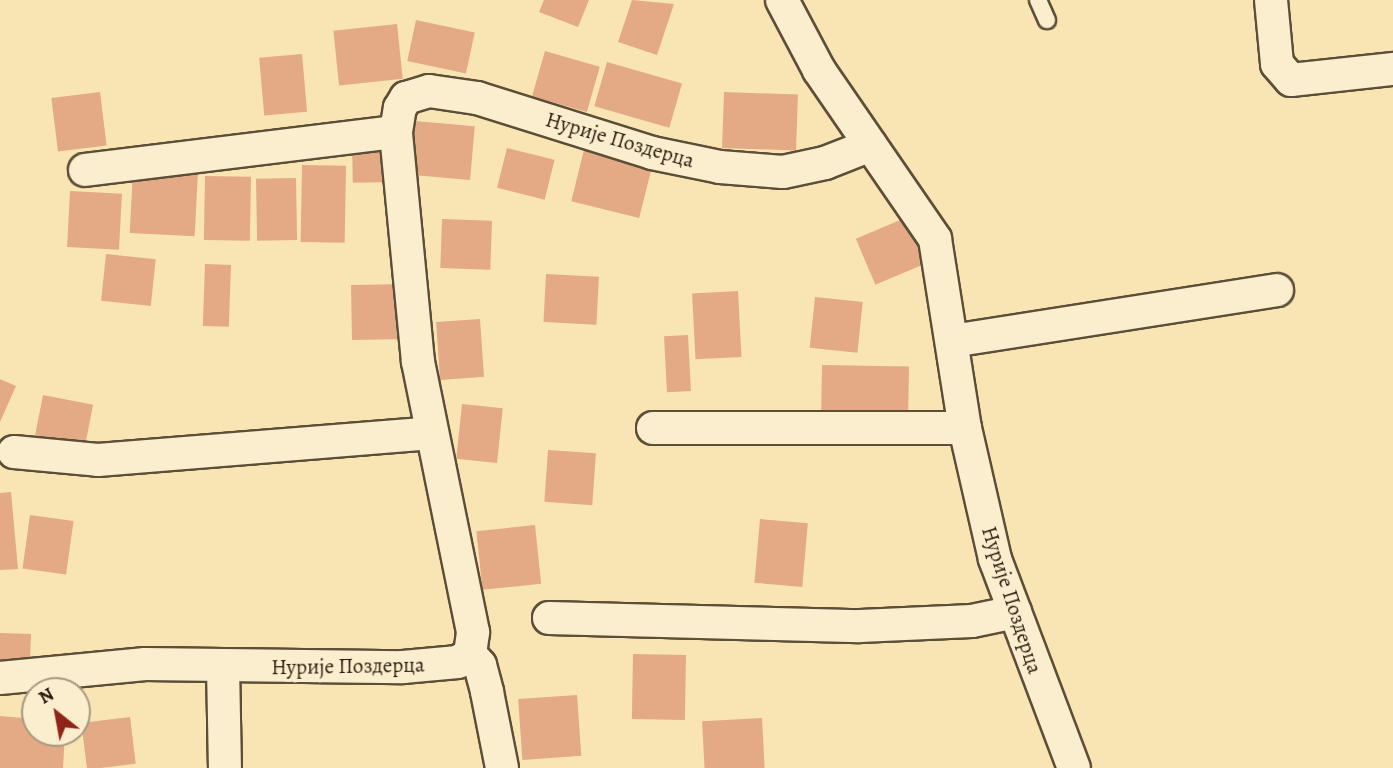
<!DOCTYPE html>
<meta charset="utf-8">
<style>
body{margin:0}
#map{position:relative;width:1393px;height:768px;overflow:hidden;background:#f9e5b3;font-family:Alegreya,serif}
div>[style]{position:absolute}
.building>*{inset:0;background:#e3aa85;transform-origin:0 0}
.roads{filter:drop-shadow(2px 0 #5c4e37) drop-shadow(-2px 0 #5c4e37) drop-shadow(0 2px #5c4e37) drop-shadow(0 -2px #5c4e37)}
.lane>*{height:16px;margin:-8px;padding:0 8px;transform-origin:8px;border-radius:8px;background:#fbeece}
.street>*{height:32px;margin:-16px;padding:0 16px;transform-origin:16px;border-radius:16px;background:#fbeece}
span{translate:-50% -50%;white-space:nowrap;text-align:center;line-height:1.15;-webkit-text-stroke:6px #fbeece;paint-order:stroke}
.street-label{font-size:21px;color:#281c0e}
.north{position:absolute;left:21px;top:677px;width:70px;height:70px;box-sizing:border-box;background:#fbeece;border:2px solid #a79a81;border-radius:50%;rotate:329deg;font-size:19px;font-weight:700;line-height:28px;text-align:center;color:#281c0e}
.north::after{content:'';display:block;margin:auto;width:24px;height:32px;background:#8f2418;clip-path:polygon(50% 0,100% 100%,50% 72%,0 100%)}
</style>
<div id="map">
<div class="building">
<i style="clip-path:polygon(544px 0,589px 0,578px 27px,539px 12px)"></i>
<i style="clip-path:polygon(632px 0,674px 4px,657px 55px,618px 42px)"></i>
<i style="left:416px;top:20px;width:60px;height:42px;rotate:12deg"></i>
<i style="left:397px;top:24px;width:55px;height:64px;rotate:84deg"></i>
<i style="left:545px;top:51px;width:57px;height:47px;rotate:16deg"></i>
<i style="left:302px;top:54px;width:58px;height:43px;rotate:85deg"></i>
<i style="left:607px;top:62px;width:78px;height:46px;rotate:16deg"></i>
<i style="left:100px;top:92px;width:54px;height:49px;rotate:83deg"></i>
<i style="left:724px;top:92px;width:74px;height:56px;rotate:2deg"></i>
<i style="left:415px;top:121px;width:60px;height:54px;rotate:5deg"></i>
<i style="left:396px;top:139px;width:43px;height:44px;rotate:89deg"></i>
<i style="left:586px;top:142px;width:70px;height:61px;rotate:14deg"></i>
<i style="left:507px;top:148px;width:49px;height:41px;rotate:14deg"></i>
<i style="left:302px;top:165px;width:44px;height:77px;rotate:1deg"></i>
<i style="left:133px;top:170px;width:65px;height:63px;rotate:3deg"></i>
<i style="left:205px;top:176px;width:46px;height:64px;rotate:1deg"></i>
<i style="left:296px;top:178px;width:62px;height:40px;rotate:89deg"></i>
<i style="left:70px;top:191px;width:52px;height:56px;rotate:3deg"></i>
<i style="left:912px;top:215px;width:50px;height:61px;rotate:67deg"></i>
<i style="left:442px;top:219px;width:50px;height:49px;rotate:2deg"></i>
<i style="left:106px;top:254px;width:50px;height:47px;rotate:6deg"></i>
<i style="left:205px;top:264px;width:26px;height:62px;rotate:2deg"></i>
<i style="left:546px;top:274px;width:53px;height:48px;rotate:3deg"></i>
<i style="left:408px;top:284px;width:55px;height:57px;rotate:89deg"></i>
<i style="left:738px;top:291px;width:66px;height:46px;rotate:87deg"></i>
<i style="left:815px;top:297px;width:48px;height:51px;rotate:6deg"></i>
<i style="left:480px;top:319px;width:58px;height:44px;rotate:86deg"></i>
<i style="left:688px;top:335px;width:56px;height:24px;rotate:87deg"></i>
<i style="left:822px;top:365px;width:87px;height:50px;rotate:1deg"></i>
<i style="clip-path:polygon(0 379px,16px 386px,0 422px)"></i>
<i style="left:43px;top:395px;width:51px;height:48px;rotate:11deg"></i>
<i style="left:462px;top:404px;width:41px;height:55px;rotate:6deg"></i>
<i style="left:548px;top:450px;width:48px;height:52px;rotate:4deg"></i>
<i style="clip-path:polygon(11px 492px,18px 569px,0 570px,0 493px)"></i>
<i style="left:30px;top:515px;width:44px;height:54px;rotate:8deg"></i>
<i style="left:760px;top:519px;width:48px;height:64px;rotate:5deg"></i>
<i style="left:535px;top:525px;width:59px;height:59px;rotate:84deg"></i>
<i style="left:0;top:633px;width:31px;height:37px;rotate:2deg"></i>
<i style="left:633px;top:654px;width:53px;height:65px;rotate:1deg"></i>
<i style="left:577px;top:695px;width:61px;height:59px;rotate:86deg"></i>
<i style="clip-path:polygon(0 716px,35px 719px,35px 733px,65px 733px,63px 768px,0 768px)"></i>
<i style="left:130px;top:717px;width:47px;height:49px;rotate:83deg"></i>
<i style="left:762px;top:718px;width:50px;height:60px;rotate:87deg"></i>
</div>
<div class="roads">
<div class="lane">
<i style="left:1038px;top:0;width:22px;rotate:66deg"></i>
</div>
<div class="street">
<i style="left:782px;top:0;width:79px;rotate:62.1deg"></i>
<i style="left:819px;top:70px;width:205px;rotate:55.5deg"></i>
<i style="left:935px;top:239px;width:191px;rotate:81deg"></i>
<i style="left:965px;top:428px;width:134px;rotate:77.1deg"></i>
<i style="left:995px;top:559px;width:223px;rotate:69.3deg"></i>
<i style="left:1271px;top:0;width:64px;rotate:84.6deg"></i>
<i style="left:1277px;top:64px;width:21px;rotate:49deg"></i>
<i style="left:1291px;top:80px;width:103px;rotate:-6.2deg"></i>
<i style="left:85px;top:170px;width:313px;rotate:-7deg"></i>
<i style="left:952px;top:341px;width:329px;rotate:-8.9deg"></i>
<i style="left:653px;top:428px;width:312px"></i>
<i style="left:14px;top:452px;width:84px;rotate:5.4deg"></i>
<i style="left:98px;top:460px;width:335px;rotate:-4.6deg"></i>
<i style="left:549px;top:618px;width:311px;rotate:1.5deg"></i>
<i style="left:860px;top:626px;width:112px;rotate:-2.6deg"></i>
<i style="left:972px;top:621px;width:44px;rotate:-11.8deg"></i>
<i style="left:470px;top:654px;width:15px;rotate:48deg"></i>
<i style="left:480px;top:665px;width:28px;rotate:75deg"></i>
<i style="left:487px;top:692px;width:77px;rotate:78.8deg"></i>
<i style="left:223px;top:666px;width:102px;rotate:88.9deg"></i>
<i style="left:0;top:678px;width:146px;rotate:-5.5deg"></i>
<i style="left:145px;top:664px;width:258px;rotate:0.7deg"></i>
<i style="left:403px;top:667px;width:55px;rotate:-5.2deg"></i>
<i style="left:458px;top:662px;width:14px;rotate:-34deg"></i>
<i style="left:470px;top:654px;width:22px;rotate:-82deg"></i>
<i style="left:473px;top:632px;width:276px;rotate:-101.5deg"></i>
<i style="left:418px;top:362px;width:231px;rotate:-95.5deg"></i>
<i style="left:396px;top:132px;width:24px;rotate:-81deg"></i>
<i style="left:400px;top:108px;width:12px;rotate:-59deg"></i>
<i style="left:406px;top:98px;width:24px;rotate:-17deg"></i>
<i style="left:429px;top:91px;width:49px;rotate:8.3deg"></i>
<i style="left:477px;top:98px;width:183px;rotate:17.4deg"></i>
<i style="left:652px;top:153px;width:69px;rotate:11.6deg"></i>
<i style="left:720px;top:167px;width:63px;rotate:4.5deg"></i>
<i style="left:783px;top:172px;width:43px;rotate:-12.1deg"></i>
<i style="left:825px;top:163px;width:49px;rotate:-21.4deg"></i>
</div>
</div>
<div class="street-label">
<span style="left:620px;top:140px;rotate:16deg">Нурије Поздерца</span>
<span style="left:1012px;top:600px;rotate:72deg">Нурије Поздерца</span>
<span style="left:348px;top:666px;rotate:-1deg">Нурије Поздерца</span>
</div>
<div class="north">N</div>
</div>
